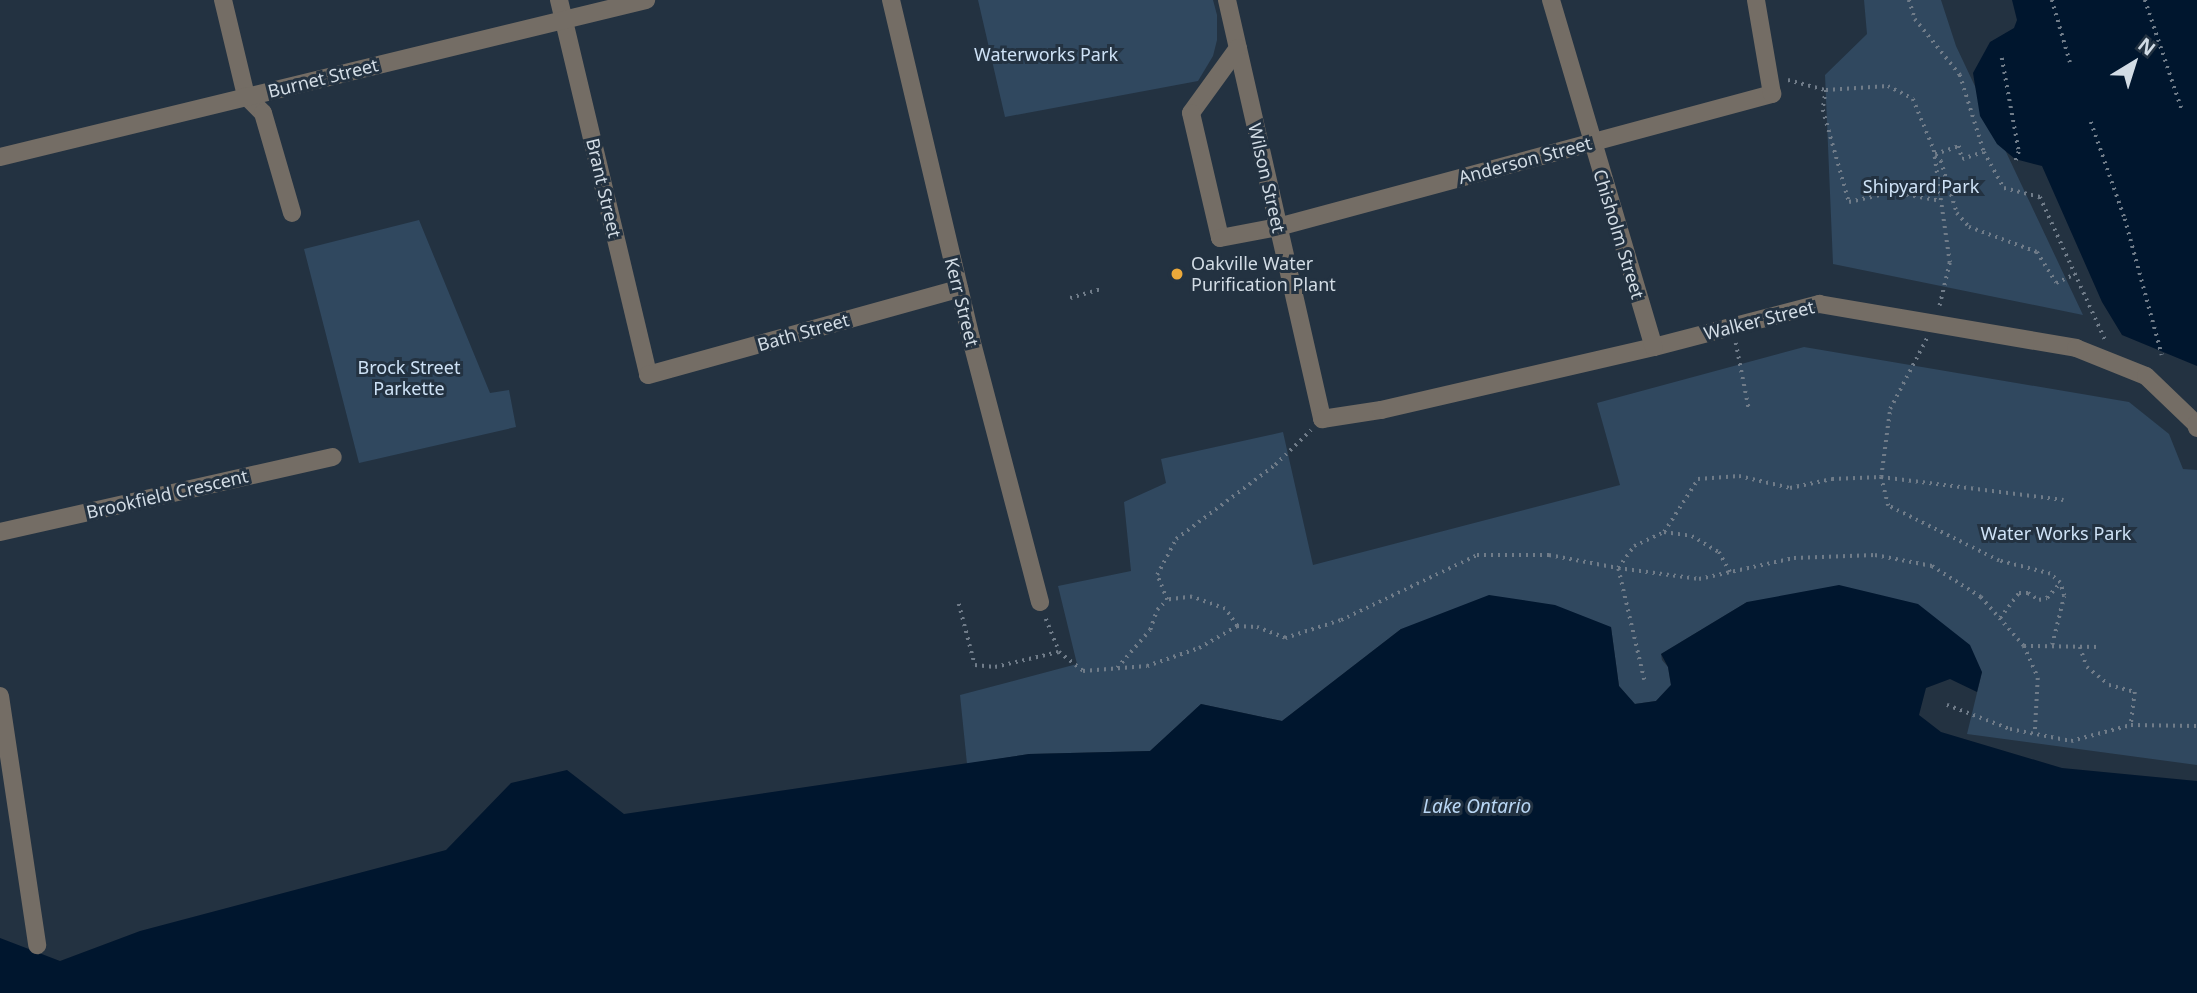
<!DOCTYPE html>
<style>
body{margin:0}
#map{position:relative;width:2197px;height:993px;overflow:hidden;background:#233241;font-family:"Noto Sans",sans-serif}
div>[style]{position:absolute}
.green>*{inset:0;background:#30485f}
.water>*{inset:0;background:#00162e}
.path>*{height:3.5px;margin-top:-1.75px;transform-origin:0;background:repeating-linear-gradient(90deg,#707c89 0 2px,transparent 0 7px)}
.minor>*{height:18px;margin:-9px;padding:0 9px;transform-origin:9px;border-radius:9px;background:#746d65}
.dots>*{width:19px;height:19px;translate:-50% -50%;box-sizing:border-box;border:4px solid #233241;border-radius:50%}
span{translate:-50% -50%;white-space:nowrap;text-align:center;line-height:1.15;-webkit-text-stroke:6px #233241;paint-order:stroke}
.park-label{font-size:18px;color:#cee2f6}
.street-label{font-size:18px;color:#d2dce5}
.poi-label{font-size:18px;color:#d2dce5}
.left{translate:0 -50%;text-align:left}
.water-label{font-size:19px;color:#b9d7f5;font-style:italic}
.north{position:absolute;left:2099px;top:28px;width:70px;height:70px;-webkit-text-stroke:5px #233241;paint-order:stroke;rotate:38deg;font-size:19px;font-weight:700;line-height:28px;text-align:center;color:#d2dce5}
.north::after{content:'';display:block;margin:auto;width:24px;height:32px;background:#d2dce5;clip-path:polygon(50% 0,100% 100%,50% 72%,0 100%)}
</style>
<div id="map">
<div class="green">
<i style="clip-path:polygon(978px 0,1213px 0,1217px 15px,1217px 40px,1213px 56px,1198px 81px,1005px 117px)"></i>
<i style="clip-path:polygon(1864px 0,1941px 0,1956px 46px,2083px 315px,1833px 264px,1825px 75px,1867px 34px)"></i>
<i style="clip-path:polygon(419px 220px,490px 393px,509px 390px,516px 427px,359px 463px,304px 249px)"></i>
<i style="clip-path:polygon(1804px 347px,2129px 402px,2169px 434px,2183px 469px,2197px 470px,2197px 765px,1967px 734px,1982px 672px,1747px 602px,1661px 654px,1662px 660px,1668px 667px,1671px 685px,1656px 701px,1634px 704px,1619px 686px,1611px 627px,1401px 629px,1282px 721px,1201px 704px,1150px 751px,1029px 754px,967px 764px,960px 695px,1077px 664px,1058px 586px,1131px 571px,1124px 502px,1166px 483px,1161px 459px,1283px 432px,1313px 565px,1620px 485px,1597px 403px)"></i>
</div>
<div class="water">
<i style="clip-path:polygon(2012px 0,2197px 0,2197px 366px,2122px 335px,2102px 302px,2042px 166px,2015px 159px,1997px 144px,1980px 116px,1973px 73px,1990px 42px,2014px 28px,2017px 20px)"></i>
<i style="clip-path:polygon(1839px 585px,1918px 604px,1970px 645px,1982px 672px,1977px 692px,1950px 679px,1926px 688px,1919px 715px,1941px 732px,2062px 768px,2197px 781px,2197px 993px,0 993px,0 938px,60px 961px,140px 931px,446px 850px,511px 783px,567px 770px,624px 814px,1029px 754px,1150px 751px,1201px 704px,1282px 721px,1401px 629px,1489px 595px,1555px 605px,1611px 627px,1619px 686px,1635px 704px,1656px 701px,1671px 685px,1668px 667px,1661px 654px,1747px 602px)"></i>
</div>
<div class="path">
<i style="left:1909px;top:0;width:20px;rotate:72deg"></i>
<i style="left:1915px;top:19px;width:72px;rotate:51.2deg"></i>
<i style="left:1960px;top:75px;width:81px;rotate:72.7deg"></i>
<i style="left:1984px;top:152px;width:41px;rotate:60.9deg"></i>
<i style="left:2004px;top:188px;width:37px;rotate:14deg"></i>
<i style="left:2040px;top:197px;width:159px;rotate:65.5deg"></i>
<i style="left:2052px;top:0;width:65px;rotate:73.8deg"></i>
<i style="left:2145px;top:0;width:116px;rotate:71.4deg"></i>
<i style="left:2002px;top:58px;width:96px;rotate:79.7deg"></i>
<i style="left:2019px;top:152px;width:12px;rotate:110deg"></i>
<i style="left:1788px;top:80px;width:39px;rotate:15deg"></i>
<i style="left:1826px;top:90px;width:62px;rotate:-3.7deg"></i>
<i style="left:1888px;top:86px;width:28px;rotate:27deg"></i>
<i style="left:1913px;top:99px;width:55px;rotate:67.6deg"></i>
<i style="left:1934px;top:150px;width:114px;rotate:81.9deg"></i>
<i style="left:1950px;top:263px;width:47px;rotate:103.4deg"></i>
<i style="left:1826px;top:90px;width:20px;rotate:99deg"></i>
<i style="left:1823px;top:110px;width:96px;rotate:74.2deg"></i>
<i style="left:1849px;top:202px;width:45px;rotate:-12.8deg"></i>
<i style="left:1893px;top:192px;width:49px;rotate:10.6deg"></i>
<i style="left:2091px;top:122px;width:103px;rotate:70.7deg"></i>
<i style="left:2125px;top:219px;width:141px;rotate:74.8deg"></i>
<i style="left:1935px;top:154px;width:25px;rotate:-18deg"></i>
<i style="left:1959px;top:146px;width:13px;rotate:77deg"></i>
<i style="left:1962px;top:159px;width:22px;rotate:-18deg"></i>
<i style="left:1936px;top:155px;width:8px;rotate:50deg"></i>
<i style="left:1941px;top:161px;width:54px;rotate:72.9deg"></i>
<i style="left:1957px;top:213px;width:18px;rotate:49deg"></i>
<i style="left:1969px;top:227px;width:72px;rotate:20.2deg"></i>
<i style="left:2037px;top:252px;width:36px;rotate:58deg"></i>
<i style="left:2056px;top:283px;width:21px;rotate:-25deg"></i>
<i style="left:1070px;top:298px;width:32px;rotate:-16deg"></i>
<i style="left:1736px;top:343px;width:67px;rotate:78.9deg"></i>
<i style="left:1664px;top:532px;width:63px;rotate:-57.3deg"></i>
<i style="left:1698px;top:479px;width:41px;rotate:-4.2deg"></i>
<i style="left:1739px;top:476px;width:52px;rotate:13.2deg"></i>
<i style="left:1790px;top:488px;width:43px;rotate:-12.1deg"></i>
<i style="left:1832px;top:479px;width:49px;rotate:-2.3deg"></i>
<i style="left:1881px;top:477px;width:69px;rotate:-82.5deg"></i>
<i style="left:1890px;top:409px;width:80px;rotate:-62.5deg"></i>
<i style="left:959px;top:604px;width:63px;rotate:75.3deg"></i>
<i style="left:975px;top:665px;width:20px;rotate:6deg"></i>
<i style="left:995px;top:667px;width:65px;rotate:-13.4deg"></i>
<i style="left:2000px;top:618px;width:31px;rotate:-53deg"></i>
<i style="left:2019px;top:593px;width:9px"></i>
<i style="left:2028px;top:593px;width:13px;rotate:32deg"></i>
<i style="left:2039px;top:600px;width:8px;rotate:-14deg"></i>
<i style="left:2047px;top:598px;width:20px;rotate:-49deg"></i>
<i style="left:1046px;top:619px;width:35px;rotate:68deg"></i>
<i style="left:1059px;top:652px;width:31px;rotate:38deg"></i>
<i style="left:1083px;top:671px;width:64px;rotate:-4.5deg"></i>
<i style="left:1147px;top:666px;width:55px;rotate:-19.1deg"></i>
<i style="left:1199px;top:648px;width:44px;rotate:-30.1deg"></i>
<i style="left:1237px;top:626px;width:20px;rotate:3deg"></i>
<i style="left:1257px;top:627px;width:30px;rotate:21deg"></i>
<i style="left:1285px;top:638px;width:59px;rotate:-17.8deg"></i>
<i style="left:1341px;top:620px;width:151px;rotate:-25.5deg"></i>
<i style="left:1477px;top:555px;width:72px"></i>
<i style="left:1549px;top:555px;width:70px;rotate:10.7deg"></i>
<i style="left:1618px;top:568px;width:27px;rotate:-54deg"></i>
<i style="left:1634px;top:546px;width:33px;rotate:-25deg"></i>
<i style="left:1664px;top:532px;width:28px;rotate:8deg"></i>
<i style="left:1692px;top:536px;width:31px;rotate:31deg"></i>
<i style="left:1719px;top:552px;width:23px;rotate:61deg"></i>
<i style="left:1237px;top:626px;width:21px;rotate:-125deg"></i>
<i style="left:1225px;top:609px;width:35px;rotate:-160deg"></i>
<i style="left:1192px;top:597px;width:25px;rotate:173deg"></i>
<i style="left:1167px;top:600px;width:27px;rotate:-112deg"></i>
<i style="left:1157px;top:575px;width:41px;rotate:-62.2deg"></i>
<i style="left:1176px;top:539px;width:124px;rotate:-36.8deg"></i>
<i style="left:1275px;top:465px;width:50px;rotate:-44.2deg"></i>
<i style="left:2052px;top:645px;width:50px;rotate:-76.2deg"></i>
<i style="left:2064px;top:596px;width:14px;rotate:-107deg"></i>
<i style="left:2060px;top:583px;width:13px;rotate:-138deg"></i>
<i style="left:2050px;top:574px;width:53px;rotate:-165.7deg"></i>
<i style="left:1999px;top:561px;width:124px;rotate:-153.6deg"></i>
<i style="left:1888px;top:506px;width:30px;rotate:-104deg"></i>
<i style="left:1881px;top:477px;width:184px;rotate:7.2deg"></i>
<i style="left:2024px;top:646px;width:35px;rotate:66deg"></i>
<i style="left:2038px;top:678px;width:56px;rotate:93.1deg"></i>
<i style="left:2080px;top:647px;width:21px;rotate:71deg"></i>
<i style="left:2087px;top:667px;width:28px;rotate:39deg"></i>
<i style="left:2109px;top:685px;width:27px;rotate:15deg"></i>
<i style="left:2135px;top:692px;width:33px;rotate:97deg"></i>
<i style="left:1117px;top:668px;width:50px;rotate:-49deg"></i>
<i style="left:1150px;top:630px;width:21px;rotate:-71deg"></i>
<i style="left:1157px;top:610px;width:14px;rotate:-45deg"></i>
<i style="left:1644px;top:680px;width:115px;rotate:-103.1deg"></i>
<i style="left:1618px;top:568px;width:82px;rotate:7.7deg"></i>
<i style="left:1699px;top:579px;width:97px;rotate:-12.5deg"></i>
<i style="left:1794px;top:558px;width:81px;rotate:-2.1deg"></i>
<i style="left:1875px;top:555px;width:58px;rotate:10.9deg"></i>
<i style="left:1932px;top:566px;width:58px;rotate:32.3deg"></i>
<i style="left:1981px;top:597px;width:65px;rotate:48.7deg"></i>
<i style="left:2024px;top:646px;width:77px;rotate:0.7deg"></i>
<i style="left:1947px;top:705px;width:67px;rotate:20.9deg"></i>
<i style="left:2010px;top:729px;width:62px;rotate:11.1deg"></i>
<i style="left:2071px;top:741px;width:62px;rotate:-14.9deg"></i>
<i style="left:2131px;top:725px;width:66px;rotate:0.9deg"></i>
</div>
<div class="minor">
<i style="left:223px;top:0;width:99px;rotate:76.5deg"></i>
<i style="left:246px;top:96px;width:24px;rotate:45deg"></i>
<i style="left:263px;top:113px;width:104px;rotate:73.8deg"></i>
<i style="left:559px;top:0;width:385px;rotate:76.6deg"></i>
<i style="left:648px;top:375px;width:323px;rotate:-15.5deg"></i>
<i style="left:891px;top:0;width:348px;rotate:76.7deg"></i>
<i style="left:971px;top:339px;width:272px;rotate:75.3deg"></i>
<i style="left:1227px;top:0;width:430px;rotate:77.2deg"></i>
<i style="left:1322px;top:419px;width:60px;rotate:-8.7deg"></i>
<i style="left:1381px;top:410px;width:280px;rotate:-13deg"></i>
<i style="left:1654px;top:347px;width:171px;rotate:-14.6deg"></i>
<i style="left:1819px;top:304px;width:261px;rotate:9.7deg"></i>
<i style="left:2076px;top:348px;width:75px;rotate:21.8deg"></i>
<i style="left:2146px;top:376px;width:69px;rotate:43.8deg"></i>
<i style="left:2196px;top:424px;width:4px;rotate:76deg"></i>
<i style="left:1551px;top:0;width:362px;rotate:73.5deg"></i>
<i style="left:1238px;top:48px;width:80px;rotate:125.9deg"></i>
<i style="left:1191px;top:113px;width:128px;rotate:76.9deg"></i>
<i style="left:1220px;top:238px;width:59px;rotate:-10.7deg"></i>
<i style="left:1278px;top:227px;width:512px;rotate:-15.07deg"></i>
<i style="left:1772px;top:94px;width:95px;rotate:-99.7deg"></i>
<i style="left:0;top:157px;width:665px;rotate:-13.66deg"></i>
<i style="left:0;top:532px;width:341px;rotate:-12.7deg"></i>
<i style="left:0;top:696px;width:252px;rotate:81.5deg"></i>
</div>
<div class="dots">
<i style="left:1177px;top:274px;background:#eca93a"></i>
</div>
<div class="park-label">
<span style="left:1046px;top:54px">Waterworks Park</span>
<span style="left:1921px;top:186px">Shipyard Park</span>
<span style="left:409px;top:378px">Brock Street<br>Parkette</span>
<span style="left:2056px;top:533px">Water Works Park</span>
</div>
<div class="street-label">
<span style="left:323px;top:78px;rotate:-14deg">Burnet Street</span>
<span style="left:1525px;top:160px;rotate:-15deg">Anderson Street</span>
<span style="left:1267px;top:178px;rotate:77deg">Wilson Street</span>
<span style="left:604px;top:188px;rotate:77deg">Brant Street</span>
<span style="left:1619px;top:234px;rotate:73deg">Chisholm Street</span>
<span style="left:962px;top:302px;rotate:76deg">Kerr Street</span>
<span style="left:1759px;top:320px;rotate:-14deg">Walker Street</span>
<span style="left:803px;top:332px;rotate:-16deg">Bath Street</span>
<span style="left:167px;top:494px;rotate:-13deg">Brookfield Crescent</span>
</div>
<div class="poi-label">
<span class="left" style="left:1191px;top:274px">Oakville Water<br>Purification Plant</span>
</div>
<div class="water-label">
<span style="left:1477px;top:807px">Lake Ontario</span>
</div>
<div class="north">N</div>
</div>
